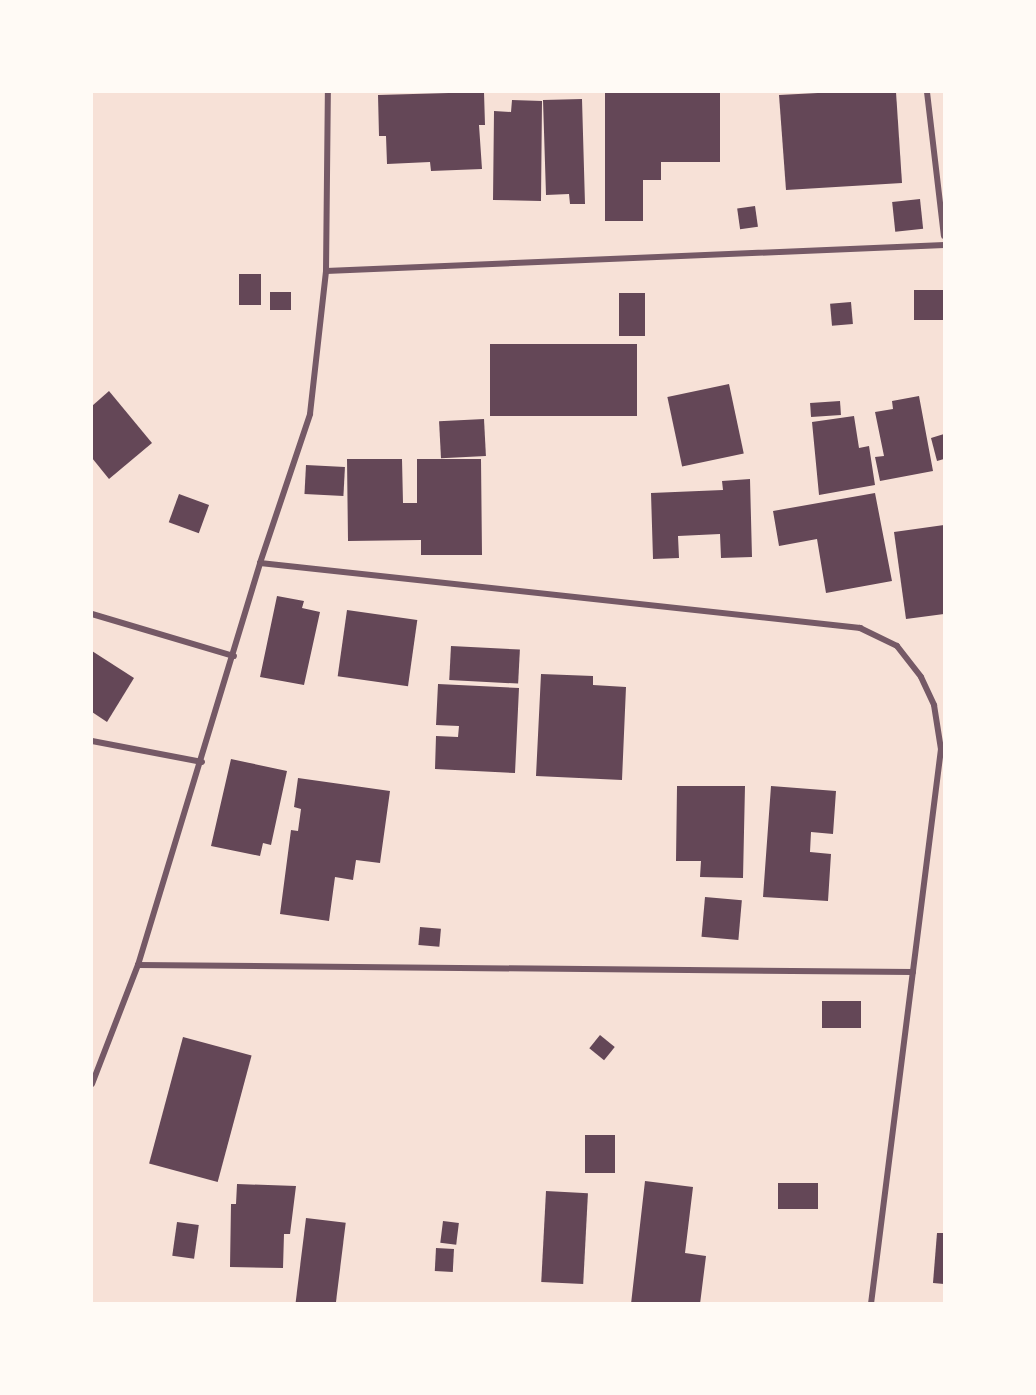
<!DOCTYPE html>
<style>
body{margin:0}
#map{position:relative;width:1036px;height:1395px;overflow:hidden;background:#f7e1d7;font-family:"Source Serif 4",serif}
div>[style]{position:absolute}
.building>*{inset:0;background:#644757;transform-origin:0 0}
.minor>*{height:6px;margin:-3px;padding:0 3px;transform-origin:3px;border-radius:3px;background:#755966}
span{translate:-50% -50%;white-space:nowrap;text-align:center;line-height:1.15;-webkit-text-stroke:6px #fffaf5;paint-order:stroke}
.frame{position:absolute;inset:0;border:93px solid #fffaf5;pointer-events:none}
</style>
<div id="map">
<div class="building">
<i style="clip-path:polygon(484px 92px,485px 125px,479px 125px,482px 169px,431px 171px,430px 162px,387px 164px,386px 136px,379px 136px,378px 95px)"></i>
<i style="clip-path:polygon(605px 92px,720px 92px,720px 162px,661px 162px,661px 180px,643px 180px,643px 221px,605px 221px)"></i>
<i style="clip-path:polygon(837px 92px,896px 92px,902px 183px,786px 190px,779px 95px)"></i>
<i style="clip-path:polygon(582px 99px,585px 204px,570px 204px,569px 194px,546px 195px,543px 100px)"></i>
<i style="clip-path:polygon(512px 100px,542px 101px,541px 201px,493px 200px,494px 111px,511px 112px)"></i>
<i style="left:920px;top:199px;width:30px;height:28px;rotate:84deg"></i>
<i style="left:755px;top:206px;width:21px;height:18px;rotate:82deg"></i>
<i style="left:239px;top:274px;width:22px;height:31px"></i>
<i style="left:944px;top:290px;width:30px;height:30px;rotate:90deg"></i>
<i style="left:291px;top:292px;width:18px;height:21px;rotate:90deg"></i>
<i style="left:619px;top:293px;width:26px;height:43px"></i>
<i style="left:851px;top:302px;width:22px;height:21px;rotate:85deg"></i>
<i style="left:490px;top:344px;width:147px;height:72px"></i>
<i style="left:729px;top:384px;width:71px;height:63px;rotate:78deg"></i>
<i style="clip-path:polygon(109px 391px,152px 443px,109px 479px,92px 458px,92px 406px)"></i>
<i style="clip-path:polygon(919px 396px,933px 471px,880px 481px,875px 457px,884px 456px,875px 412px,893px 409px,892px 401px)"></i>
<i style="left:840px;top:401px;width:14px;height:30px;rotate:86deg"></i>
<i style="clip-path:polygon(854px 416px,859px 448px,869px 446px,875px 485px,819px 495px,812px 422px)"></i>
<i style="left:484px;top:419px;width:37px;height:45px;rotate:87deg"></i>
<i style="clip-path:polygon(944px 434px,944px 459px,937px 461px,931px 438px)"></i>
<i style="clip-path:polygon(347px 459px,402px 459px,403px 503px,417px 503px,417px 459px,481px 459px,482px 555px,421px 555px,421px 540px,348px 541px)"></i>
<i style="left:306px;top:465px;width:39px;height:29px;rotate:3deg"></i>
<i style="clip-path:polygon(750px 479px,752px 557px,721px 558px,720px 534px,678px 536px,679px 558px,653px 559px,651px 493px,723px 490px,722px 481px)"></i>
<i style="clip-path:polygon(875px 493px,892px 581px,826px 593px,817px 539px,779px 546px,773px 511px)"></i>
<i style="left:179px;top:494px;width:32px;height:30px;rotate:20deg"></i>
<i style="clip-path:polygon(944px 525px,944px 614px,906px 619px,894px 532px)"></i>
<i style="clip-path:polygon(277px 596px,304px 601px,302px 608px,320px 612px,304px 685px,260px 677px)"></i>
<i style="left:347px;top:610px;width:71px;height:67px;rotate:8deg"></i>
<i style="left:451px;top:646px;width:69px;height:34px;rotate:3deg"></i>
<i style="clip-path:polygon(92px 651px,134px 678px,107px 722px,92px 712px)"></i>
<i style="clip-path:polygon(541px 674px,593px 676px,593px 685px,626px 687px,622px 780px,536px 776px)"></i>
<i style="clip-path:polygon(438px 684px,519px 688px,515px 773px,435px 769px,436px 736px,458px 737px,459px 726px,436px 725px)"></i>
<i style="clip-path:polygon(231px 759px,287px 771px,271px 845px,263px 843px,260px 856px,211px 846px)"></i>
<i style="clip-path:polygon(298px 778px,390px 791px,380px 863px,356px 860px,353px 880px,335px 877px,329px 921px,280px 914px,291px 830px,298px 831px,301px 809px,294px 807px)"></i>
<i style="clip-path:polygon(677px 786px,745px 786px,743px 878px,700px 877px,701px 861px,676px 861px)"></i>
<i style="clip-path:polygon(771px 786px,836px 791px,833px 834px,811px 832px,810px 852px,831px 854px,828px 901px,763px 897px)"></i>
<i style="left:705px;top:897px;width:37px;height:40px;rotate:5deg"></i>
<i style="left:420px;top:927px;width:21px;height:18px;rotate:5deg"></i>
<i style="left:822px;top:1001px;width:39px;height:27px"></i>
<i style="left:600px;top:1035px;width:19px;height:17px;rotate:39deg"></i>
<i style="left:183px;top:1037px;width:71px;height:131px;rotate:15deg"></i>
<i style="left:615px;top:1135px;width:38px;height:30px;rotate:90deg"></i>
<i style="clip-path:polygon(645px 1181px,693px 1187px,685px 1253px,706px 1256px,700px 1304px,631px 1304px)"></i>
<i style="left:778px;top:1183px;width:40px;height:26px"></i>
<i style="clip-path:polygon(237px 1184px,296px 1186px,290px 1234px,284px 1234px,283px 1268px,230px 1267px,231px 1204px,236px 1204px)"></i>
<i style="left:546px;top:1191px;width:42px;height:91px;rotate:3deg"></i>
<i style="left:306px;top:1218px;width:40px;height:87px;rotate:7deg"></i>
<i style="left:443px;top:1221px;width:16px;height:22px;rotate:7deg"></i>
<i style="left:177px;top:1222px;width:22px;height:34px;rotate:8deg"></i>
<i style="clip-path:polygon(937px 1233px,944px 1233px,944px 1284px,933px 1283px)"></i>
<i style="left:436px;top:1248px;width:18px;height:23px;rotate:3deg"></i>
</div>
<div class="minor">
<i style="left:927px;top:92px;width:145px;rotate:83.3deg"></i>
<i style="left:326px;top:271px;width:619px;rotate:-2.41deg"></i>
<i style="left:260px;top:563px;width:604px;rotate:6.18deg"></i>
<i style="left:860px;top:628px;width:41px;rotate:25.9deg"></i>
<i style="left:897px;top:646px;width:39px;rotate:52deg"></i>
<i style="left:921px;top:677px;width:31px;rotate:65deg"></i>
<i style="left:934px;top:705px;width:45px;rotate:81deg"></i>
<i style="left:941px;top:749px;width:559px;rotate:97.19deg"></i>
<i style="left:92px;top:614px;width:148px;rotate:16.5deg"></i>
<i style="left:92px;top:741px;width:112px;rotate:10.8deg"></i>
<i style="left:138px;top:965px;width:775px;rotate:0.52deg"></i>
<i style="left:92px;top:1084px;width:128px;rotate:-68.9deg"></i>
<i style="left:138px;top:965px;width:420px;rotate:-73.1deg"></i>
<i style="left:260px;top:563px;width:157px;rotate:-71.4deg"></i>
<i style="left:310px;top:414px;width:144px;rotate:-83.6deg"></i>
<i style="left:326px;top:271px;width:179px;rotate:-89.4deg"></i>
</div>
<div class="frame"></div>
</div>
